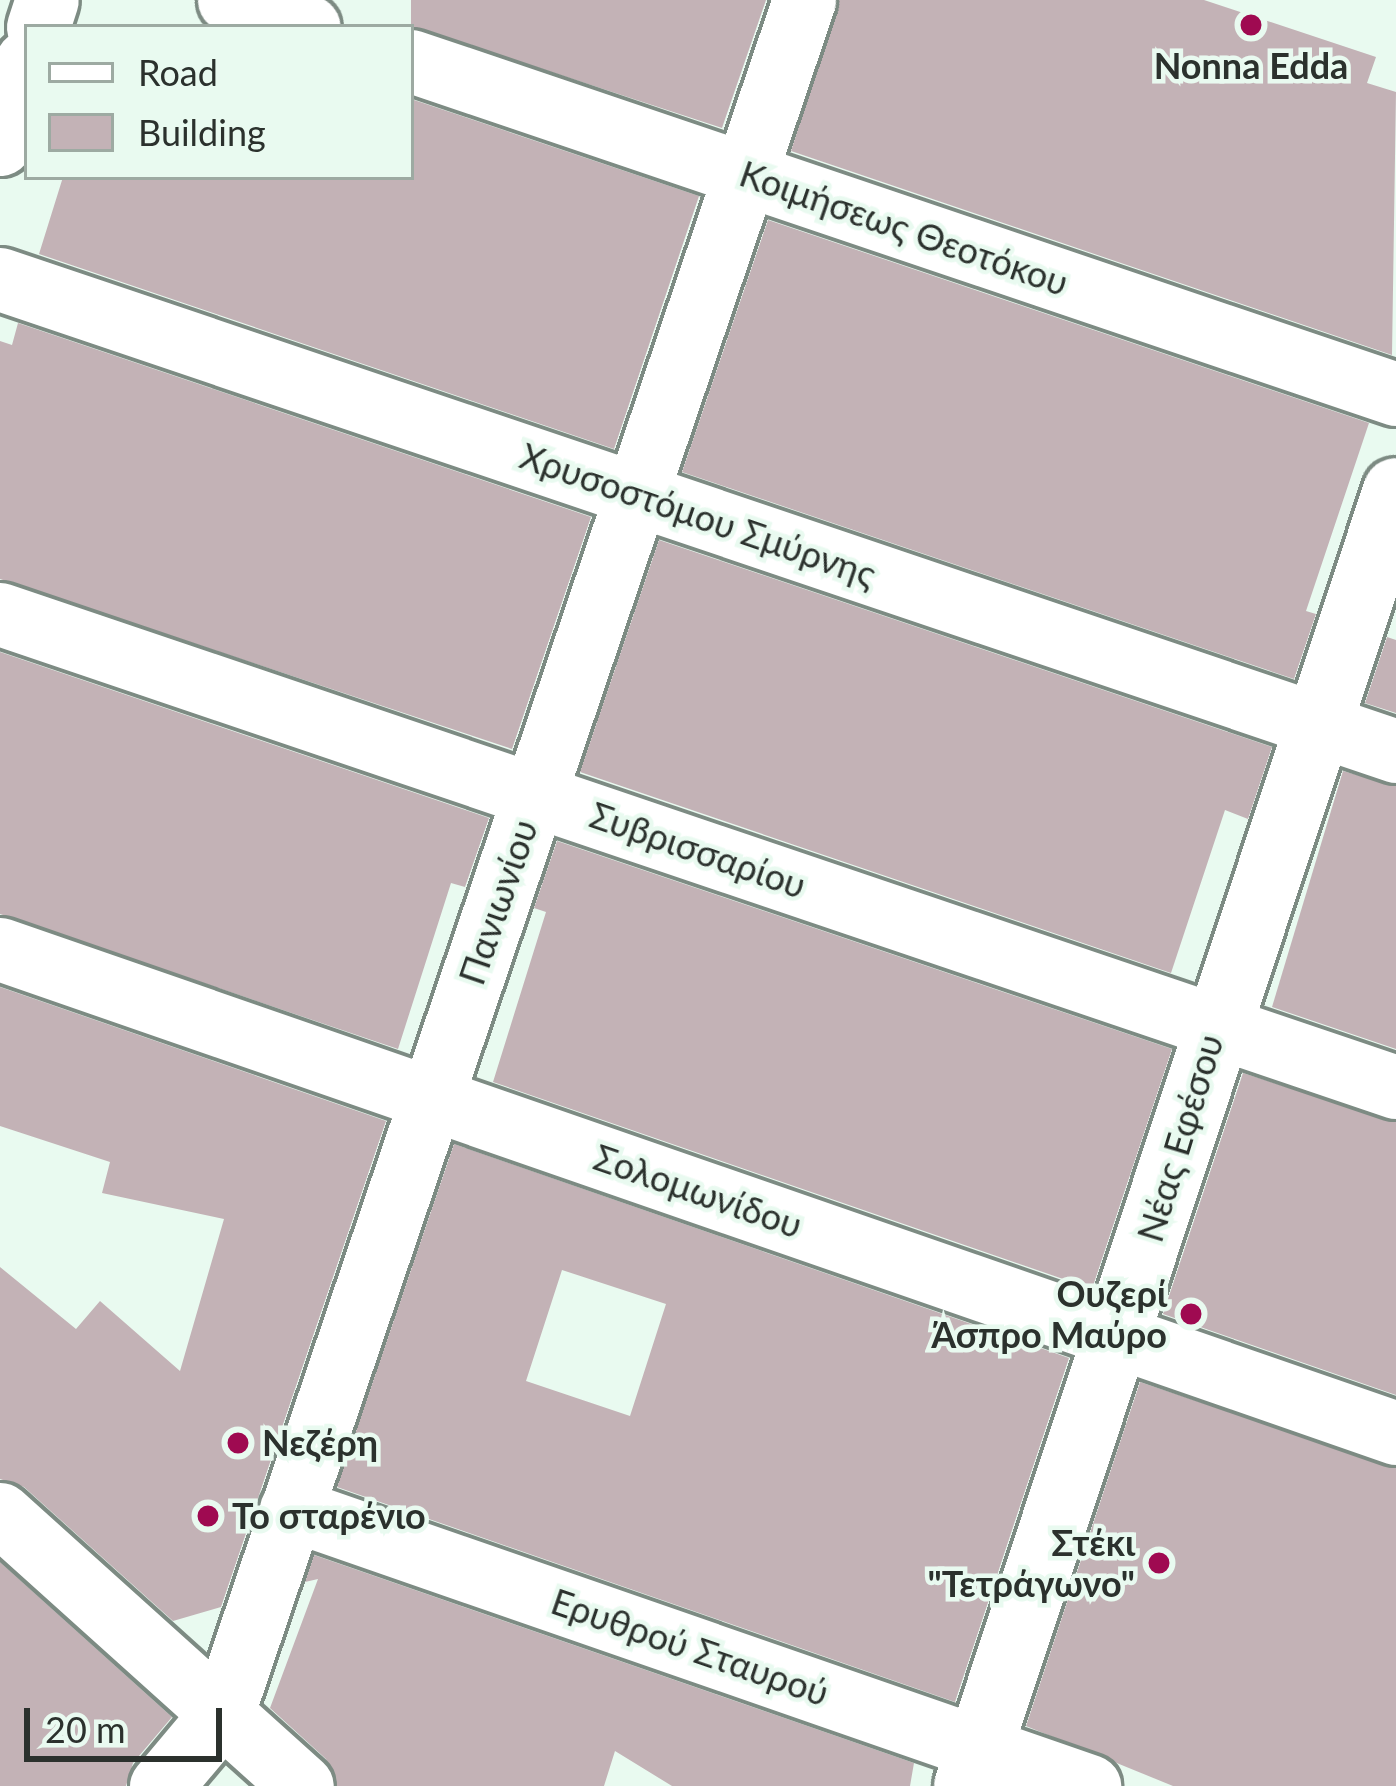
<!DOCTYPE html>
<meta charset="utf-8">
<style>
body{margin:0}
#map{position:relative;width:1396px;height:1786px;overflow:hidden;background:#e9faf0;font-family:Lato,sans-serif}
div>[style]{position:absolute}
.building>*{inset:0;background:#c3b2b6}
.roads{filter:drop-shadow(3px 0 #7d8b83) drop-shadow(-3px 0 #7d8b83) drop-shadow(0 3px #7d8b83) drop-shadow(0 -3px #7d8b83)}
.street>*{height:63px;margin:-31.5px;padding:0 31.5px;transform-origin:31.5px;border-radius:31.5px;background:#fff}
.secondary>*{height:66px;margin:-33px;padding:0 33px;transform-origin:33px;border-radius:33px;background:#fff}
.dots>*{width:33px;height:33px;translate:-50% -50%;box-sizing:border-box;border:6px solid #e9faf0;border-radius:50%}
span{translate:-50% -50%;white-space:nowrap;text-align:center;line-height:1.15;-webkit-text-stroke:9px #e9faf0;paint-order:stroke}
.poi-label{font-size:36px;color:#2b312d;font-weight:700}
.right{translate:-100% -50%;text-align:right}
.left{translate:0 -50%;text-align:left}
.street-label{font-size:36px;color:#2b312d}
.legend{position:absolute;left:24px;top:24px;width:390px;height:156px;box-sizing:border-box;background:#e9faf0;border:3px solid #9daaa2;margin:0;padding:15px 21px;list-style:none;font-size:36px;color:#2b312d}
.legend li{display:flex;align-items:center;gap:24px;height:60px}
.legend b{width:60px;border:3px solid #9daaa2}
.scale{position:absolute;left:24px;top:1708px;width:198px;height:54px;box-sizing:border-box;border:6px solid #2b312d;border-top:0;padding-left:15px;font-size:36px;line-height:42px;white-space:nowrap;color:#2b312d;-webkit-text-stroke:9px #e9faf0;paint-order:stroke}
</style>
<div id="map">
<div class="building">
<i style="clip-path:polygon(411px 0,766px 0,722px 128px,411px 26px)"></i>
<i style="clip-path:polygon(839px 0,1204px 0,1376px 57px,1367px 83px,1396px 92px,1392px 355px,791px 151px)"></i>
<i style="clip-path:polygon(411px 99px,699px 196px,614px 449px,39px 254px,63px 177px,411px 177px)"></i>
<i style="clip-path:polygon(768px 220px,1369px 423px,1306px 611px,1316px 614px,1294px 679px,682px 472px)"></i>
<i style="clip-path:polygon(18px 323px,591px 517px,512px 749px,0 579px,0 341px,12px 345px)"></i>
<i style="clip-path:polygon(659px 540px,1272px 747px,1248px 819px,1225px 810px,1171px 973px,580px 772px)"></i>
<i style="clip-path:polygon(1387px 637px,1396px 640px,1396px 713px,1365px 703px)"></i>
<i style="clip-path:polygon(0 652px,489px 818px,465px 887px,451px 883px,398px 1049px,0 914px)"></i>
<i style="clip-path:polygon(1343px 771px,1396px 786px,1396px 1049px,1272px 1007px)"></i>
<i style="clip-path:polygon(557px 841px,1172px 1049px,1092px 1289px,493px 1082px,546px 912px,534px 908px)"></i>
<i style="clip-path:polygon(0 987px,386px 1121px,221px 1607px,173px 1621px,24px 1487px,0 1479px,0 1267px,76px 1329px,100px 1301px,180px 1371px,224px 1219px,102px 1193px,110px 1162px,0 1126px)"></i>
<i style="clip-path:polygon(1243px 1073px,1396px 1122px,1396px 1395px,1163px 1314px)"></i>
<i style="clip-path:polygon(evenodd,454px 1144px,1069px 1358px,955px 1702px,337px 1487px,454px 1144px,562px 1270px,666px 1304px,630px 1416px,526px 1381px,562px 1270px)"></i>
<i style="clip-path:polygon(1140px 1382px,1396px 1468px,1396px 1786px,1173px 1786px,1026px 1726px)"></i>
<i style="clip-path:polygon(314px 1555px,914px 1763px,910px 1786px,672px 1786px,615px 1751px,604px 1786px,337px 1786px,326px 1759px,270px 1708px,318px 1579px,305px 1582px)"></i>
<i style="clip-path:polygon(0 1562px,172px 1717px,133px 1763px,126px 1786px,0 1786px)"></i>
</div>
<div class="roads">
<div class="street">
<i style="left:229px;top:0;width:84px;rotate:18.6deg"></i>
<i style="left:38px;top:27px;width:28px;rotate:-72deg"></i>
<i style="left:411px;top:61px;width:1040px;rotate:18.68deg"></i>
<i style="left:0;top:144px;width:87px;rotate:-72deg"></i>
<i style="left:0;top:279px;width:1474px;rotate:18.68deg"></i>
<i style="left:0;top:614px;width:1474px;rotate:18.72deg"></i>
<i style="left:0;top:949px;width:1478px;rotate:19.12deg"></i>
<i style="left:291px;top:1509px;width:845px;rotate:19.14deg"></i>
<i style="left:0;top:1514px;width:406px;rotate:42deg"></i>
<i style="left:161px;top:1786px;width:97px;rotate:-50deg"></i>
<i style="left:223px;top:1712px;width:1808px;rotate:-71.25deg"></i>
</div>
<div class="secondary">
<i style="left:967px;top:1786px;width:1364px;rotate:-71.67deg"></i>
</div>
</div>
<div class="dots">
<i style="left:1251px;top:25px;background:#9f0a51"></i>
<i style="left:1191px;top:1314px;background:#9f0a51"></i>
<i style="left:238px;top:1443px;background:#9f0a51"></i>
<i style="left:208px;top:1516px;background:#9f0a51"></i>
<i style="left:1159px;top:1563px;background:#9f0a51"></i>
</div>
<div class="poi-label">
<span style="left:1251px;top:66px">Nonna Edda</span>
<span class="right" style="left:1167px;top:1314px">Ουζερί<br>Άσπρο Μαύρο</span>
<span class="left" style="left:262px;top:1443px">Νεζέρη</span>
<span class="left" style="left:232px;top:1516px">Το σταρένιο</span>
<span class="right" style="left:1135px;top:1563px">Στέκι<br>"Τετράγωνο"</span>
</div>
<div class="street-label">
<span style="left:904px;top:228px;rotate:19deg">Κοιμήσεως Θεοτόκου</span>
<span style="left:698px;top:515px;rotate:19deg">Χρυσοστόμου Σμύρνης</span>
<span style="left:698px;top:850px;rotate:19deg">Συβρισσαρίου</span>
<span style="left:498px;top:902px;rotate:-71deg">Πανιωνίου</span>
<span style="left:1180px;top:1138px;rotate:-73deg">Νέας Εφέσου</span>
<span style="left:698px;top:1191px;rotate:19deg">Σολομωνίδου</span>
<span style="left:690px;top:1647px;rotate:19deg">Ερυθρού Σταυρού</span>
</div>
<ul class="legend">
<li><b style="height:15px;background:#fff"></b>Road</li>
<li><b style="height:33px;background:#c3b2b6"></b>Building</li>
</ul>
<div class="scale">20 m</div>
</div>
